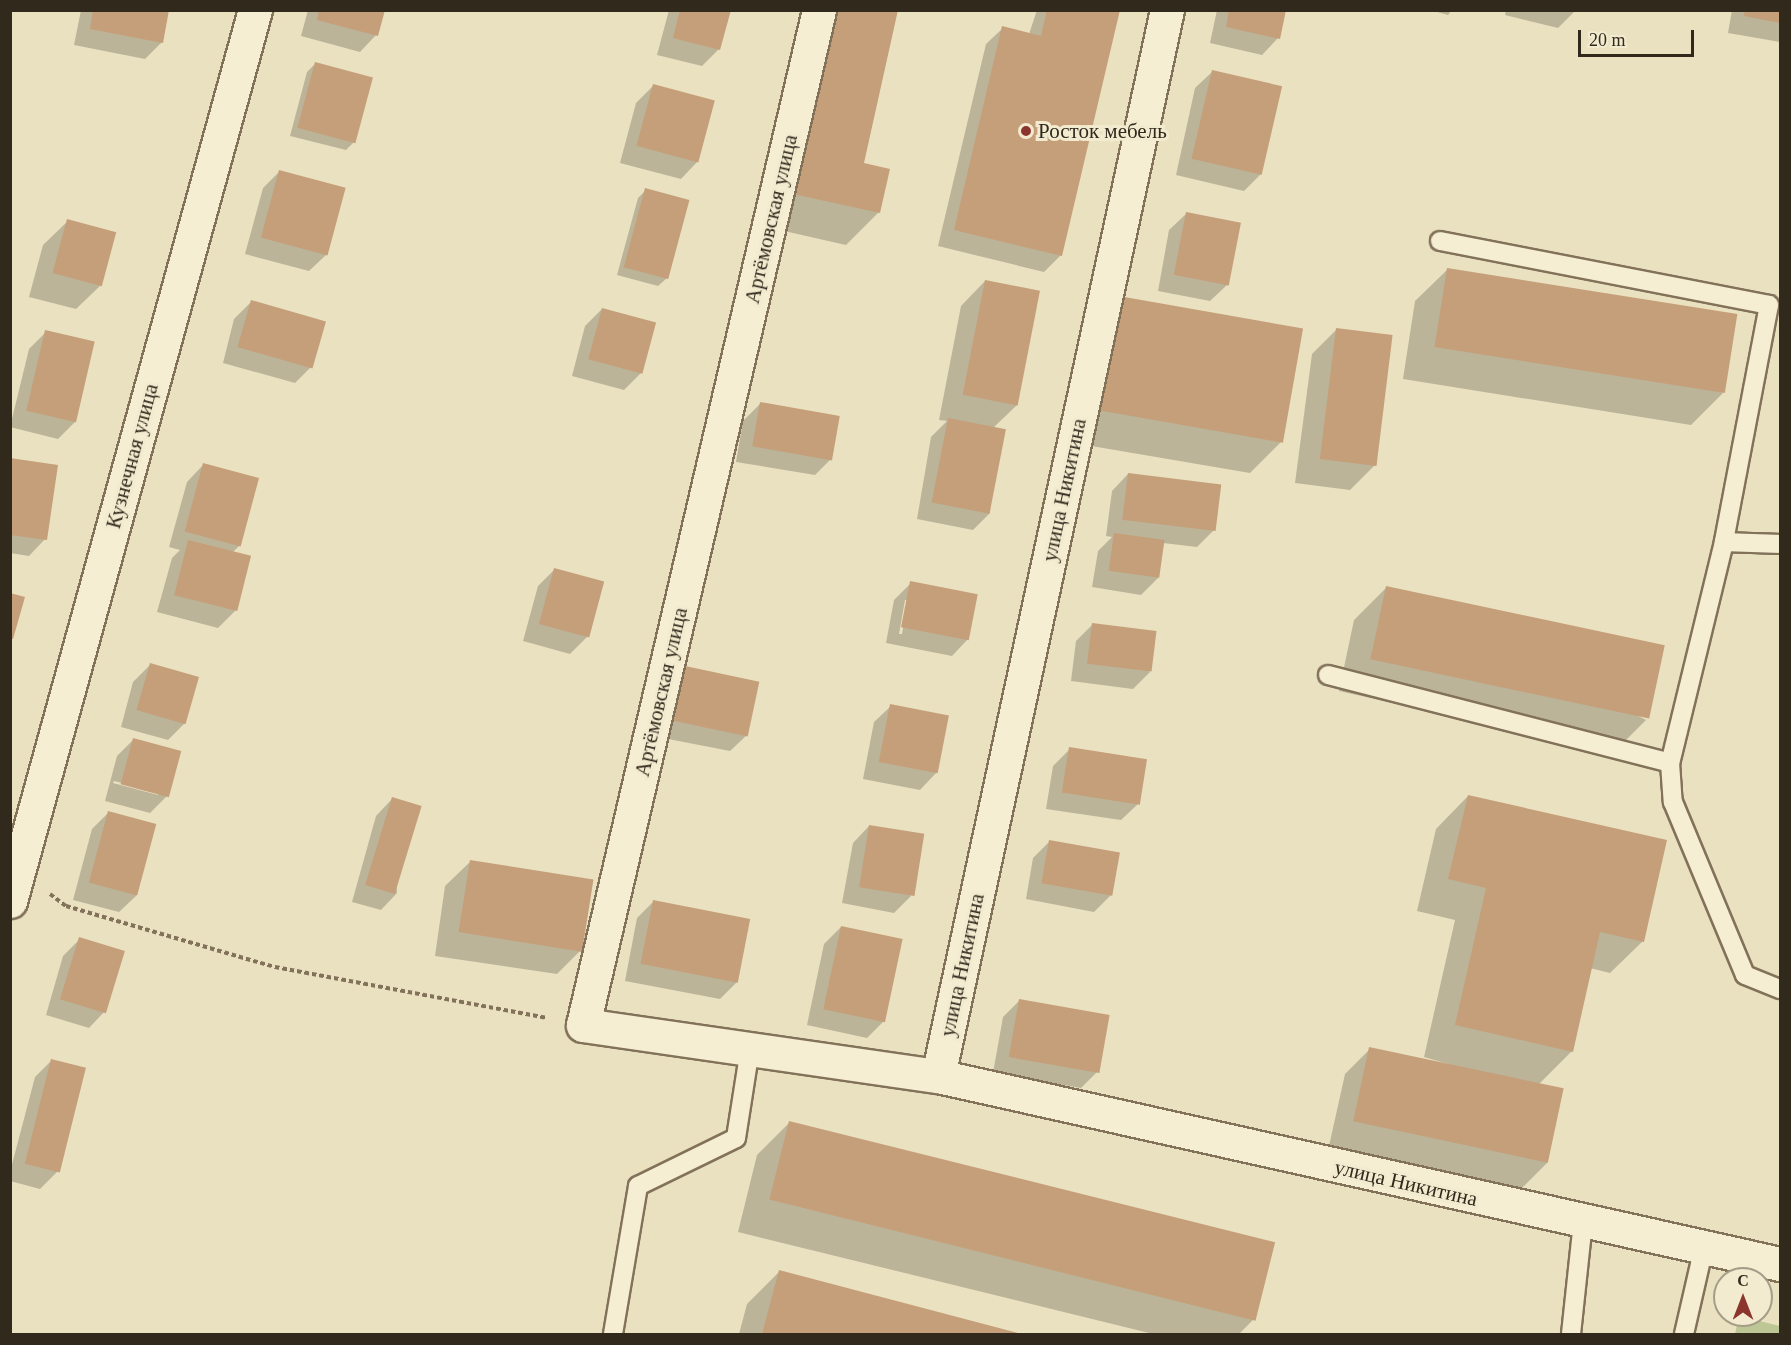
<!DOCTYPE html>
<meta charset="utf-8">
<style>
body{margin:0}
#map{position:relative;width:1791px;height:1345px;overflow:hidden;background:#eae1c0;font-family:"Times New Roman",serif}
div>[style]{position:absolute}
.green>*{inset:0;background:#bdc795}
.shadow>*{inset:0;background:#0003}
.building>*{inset:0;background:#c59f79;transform-origin:0 0}
.path>*{height:4px;margin-top:-2px;transform-origin:0;background:repeating-linear-gradient(90deg,#82725a 0 4.5px,transparent 0 7.5px)}
.roads{filter:drop-shadow(2px 0 #82725a) drop-shadow(-2px 0 #82725a) drop-shadow(0 2px #82725a) drop-shadow(0 -2px #82725a)}
.lane>*{height:18px;margin:-9px;padding:0 9px;transform-origin:9px;border-radius:9px;background:#f6eed3}
.street>*{height:33px;margin:-16.5px;padding:0 16.5px;transform-origin:16.5px;border-radius:16.5px;background:#f6eed3}
.dots>*{width:16px;height:16px;translate:-50% -50%;box-sizing:border-box;border:3px solid #f2ebcf;border-radius:50%}
span{translate:-50% -50%;white-space:nowrap;text-align:center;line-height:1.15;-webkit-text-stroke:6px #f2ebcf;paint-order:stroke}
.poi-label{font-size:21px;color:#32291d}
.left{translate:0 -50%;text-align:left}
.street-label{font-size:21px;color:#32291d}
.frame{position:absolute;inset:0;border:12px solid #32291d;pointer-events:none}
.north{position:absolute;left:1713px;top:1267px;width:60px;height:60px;box-sizing:border-box;background:#f2ebcf;border:2px solid #a59d88;border-radius:50%;rotate:0deg;font-size:16px;font-weight:700;line-height:24px;text-align:center;color:#32291d}
.north::after{content:'';display:block;margin:auto;width:21px;height:27px;background:#8c352e;clip-path:polygon(50% 0,100% 100%,50% 72%,0 100%)}
.scale{position:absolute;left:1578px;top:30px;width:116px;height:27px;box-sizing:border-box;border:3px solid #32291d;border-top:0;padding-left:8px;font-size:18px;line-height:21px;white-space:nowrap;color:#32291d;-webkit-text-stroke:4px #f2ebcf;paint-order:stroke}
</style>
<div id="map">
<div class="green">
<i style="clip-path:polygon(1739px 1316px,1780px 1326px,1780px 1334px,1735px 1334px)"></i>
</div>
<div class="shadow">
<i style="clip-path:polygon(81px 10px,168px 10px,162px 42px,145px 59px,74px 45px)"></i>
<i style="clip-path:polygon(308px 10px,383px 10px,376px 35px,360px 52px,301px 36px)"></i>
<i style="clip-path:polygon(669px 10px,729px 10px,719px 49px,702px 66px,657px 55px)"></i>
<i style="clip-path:polygon(811px 10px,879px 212px,846px 245px,762px 226px)"></i>
<i style="clip-path:polygon(1037px 10px,1113px 10px,1061px 255px,1044px 272px,938px 246px,986px 44px,1003px 28px,1029px 34px)"></i>
<i style="clip-path:polygon(1217px 10px,1285px 10px,1278px 38px,1262px 55px,1210px 43px)"></i>
<i style="clip-path:polygon(1430px 10px,1452px 10px,1448px 15px)"></i>
<i style="clip-path:polygon(1506px 10px,1576px 10px,1558px 28px,1505px 15px)"></i>
<i style="clip-path:polygon(1732px 10px,1780px 10px,1780px 42px,1728px 33px)"></i>
<i style="clip-path:polygon(315px 64px,354px 142px,346px 150px,290px 136px,307px 72px)"></i>
<i style="clip-path:polygon(1212px 72px,1261px 174px,1244px 191px,1176px 175px,1195px 88px)"></i>
<i style="clip-path:polygon(653px 86px,697px 162px,681px 179px,620px 163px,636px 103px)"></i>
<i style="clip-path:polygon(280px 171px,326px 255px,309px 271px,245px 254px,263px 188px)"></i>
<i style="clip-path:polygon(646px 190px,667px 278px,658px 286px,617px 275px,638px 198px)"></i>
<i style="clip-path:polygon(1186px 214px,1239px 224px,1227px 285px,1210px 301px,1158px 291px,1169px 230px)"></i>
<i style="clip-path:polygon(68px 221px,101px 285px,76px 309px,29px 297px,43px 245px)"></i>
<i style="clip-path:polygon(1448px 269px,1723px 393px,1691px 425px,1403px 379px,1415px 301px)"></i>
<i style="clip-path:polygon(985px 281px,1017px 405px,993px 428px,990px 513px,973px 530px,917px 519px,931px 437px,947px 421px,939px 420px,961px 306px)"></i>
<i style="clip-path:polygon(1113px 297px,1282px 441px,1250px 473px,1062px 441px,1081px 329px)"></i>
<i style="clip-path:polygon(251px 302px,312px 366px,295px 383px,223px 363px,234px 319px)"></i>
<i style="clip-path:polygon(602px 309px,641px 373px,624px 390px,572px 376px,585px 326px)"></i>
<i style="clip-path:polygon(1337px 329px,1375px 465px,1350px 490px,1295px 483px,1312px 354px)"></i>
<i style="clip-path:polygon(46px 332px,75px 422px,58px 439px,10px 427px,29px 349px)"></i>
<i style="clip-path:polygon(760px 404px,831px 459px,815px 475px,736px 462px,743px 421px)"></i>
<i style="clip-path:polygon(10px 459px,45px 539px,29px 556px,10px 553px)"></i>
<i style="clip-path:polygon(203px 465px,240px 545px,232px 553px,235px 611px,218px 628px,157px 612px,172px 558px,180px 550px,169px 547px,187px 482px)"></i>
<i style="clip-path:polygon(1128px 474px,1214px 530px,1197px 547px,1163px 543px,1158px 578px,1141px 595px,1092px 587px,1098px 551px,1112px 537px,1106px 536px,1112px 491px)"></i>
<i style="clip-path:polygon(554px 570px,587px 637px,570px 654px,523px 641px,538px 586px)"></i>
<i style="clip-path:polygon(evenodd,911px 583px,976px 595px,968px 639px,952px 656px,886px 643px,894px 600px,911px 583px,905px 600px,908px 600px,902px 634px,899px 634px,905px 600px)"></i>
<i style="clip-path:polygon(1387px 587px,1646px 720px,1614px 752px,1339px 691px,1354px 620px)"></i>
<i style="clip-path:polygon(1093px 624px,1150px 672px,1133px 689px,1071px 681px,1076px 641px)"></i>
<i style="clip-path:polygon(150px 665px,185px 723px,168px 740px,121px 727px,133px 682px)"></i>
<i style="clip-path:polygon(685px 668px,747px 735px,730px 751px,658px 737px,668px 685px)"></i>
<i style="clip-path:polygon(891px 706px,936px 773px,920px 790px,863px 779px,874px 722px)"></i>
<i style="clip-path:polygon(evenodd,133px 740px,167px 796px,150px 813px,105px 801px,117px 756px,133px 740px,114px 781px,158px 792px,158px 795px,113px 783px,114px 781px)"></i>
<i style="clip-path:polygon(1070px 749px,1138px 804px,1121px 820px,1046px 809px,1053px 766px)"></i>
<i style="clip-path:polygon(1468px 796px,1643px 941px,1610px 973px,1590px 968px,1572px 1051px,1538px 1085px,1547px 1163px,1522px 1188px,1329px 1146px,1345px 1074px,1370px 1049px,1472px 1071px,1424px 1057px,1455px 920px,1417px 911px,1436px 829px)"></i>
<i style="clip-path:polygon(392px 799px,397px 893px,381px 910px,352px 902px,376px 816px)"></i>
<i style="clip-path:polygon(109px 812px,136px 896px,119px 912px,73px 900px,92px 829px)"></i>
<i style="clip-path:polygon(869px 826px,911px 896px,894px 913px,842px 903px,853px 843px)"></i>
<i style="clip-path:polygon(1050px 841px,1111px 895px,1094px 912px,1026px 899px,1033px 858px)"></i>
<i style="clip-path:polygon(470px 862px,582px 949px,557px 974px,435px 956px,445px 886px)"></i>
<i style="clip-path:polygon(654px 901px,737px 982px,720px 999px,625px 981px,637px 918px)"></i>
<i style="clip-path:polygon(841px 927px,884px 1021px,867px 1038px,807px 1025px,824px 944px)"></i>
<i style="clip-path:polygon(80px 939px,105px 1011px,89px 1028px,46px 1015px,63px 956px)"></i>
<i style="clip-path:polygon(1020px 1000px,1098px 1071px,1081px 1088px,993px 1073px,1003px 1017px)"></i>
<i style="clip-path:polygon(52px 1060px,57px 1172px,40px 1189px,10px 1181px,10px 1172px,35px 1077px)"></i>
<i style="clip-path:polygon(789px 1123px,1254px 1319px,1239px 1334px,1153px 1334px,738px 1232px,757px 1155px)"></i>
<i style="clip-path:polygon(779px 1272px,1019px 1334px,739px 1334px,747px 1304px)"></i>
</div>
<div class="building">
<i style="clip-path:polygon(93px 10px,169px 10px,163px 43px,90px 29px)"></i>
<i style="clip-path:polygon(319px 10px,385px 10px,378px 36px,317px 20px)"></i>
<i style="clip-path:polygon(680px 10px,731px 10px,720px 50px,673px 38px)"></i>
<i style="clip-path:polygon(835px 10px,898px 10px,864px 163px,890px 169px,880px 213px,793px 194px)"></i>
<i style="clip-path:polygon(1047px 10px,1120px 10px,1062px 256px,954px 230px,1002px 26px,1041px 36px)"></i>
<i style="clip-path:polygon(1229px 10px,1286px 10px,1280px 39px,1226px 27px)"></i>
<i style="clip-path:polygon(1745px 10px,1780px 10px,1780px 23px,1744px 16px)"></i>
<i style="left:315px;top:62px;width:60px;height:68px;rotate:15deg"></i>
<i style="left:1212px;top:70px;width:72px;height:91px;rotate:13deg"></i>
<i style="left:653px;top:84px;width:64px;height:64px;rotate:15deg"></i>
<i style="left:279px;top:170px;width:69px;height:70px;rotate:15deg"></i>
<i style="left:645px;top:188px;width:46px;height:82px;rotate:15deg"></i>
<i style="left:1186px;top:212px;width:56px;height:64px;rotate:11deg"></i>
<i style="left:67px;top:219px;width:51px;height:56px;rotate:15deg"></i>
<i style="left:1447px;top:268px;width:294px;height:80px;rotate:9deg"></i>
<i style="left:985px;top:280px;width:56px;height:117px;rotate:11deg"></i>
<i style="left:1113px;top:295px;width:193px;height:116px;rotate:10deg"></i>
<i style="left:251px;top:300px;width:78px;height:49px;rotate:16deg"></i>
<i style="left:602px;top:308px;width:56px;height:53px;rotate:15deg"></i>
<i style="left:1336px;top:328px;width:57px;height:132px;rotate:7deg"></i>
<i style="left:45px;top:330px;width:51px;height:83px;rotate:13deg"></i>
<i style="left:760px;top:402px;width:81px;height:45px;rotate:10deg"></i>
<i style="left:948px;top:418px;width:59px;height:86px;rotate:11deg"></i>
<i style="clip-path:polygon(10px 458px,58px 465px,47px 540px,10px 535px)"></i>
<i style="left:203px;top:463px;width:58px;height:71px;rotate:15deg"></i>
<i style="left:1128px;top:473px;width:94px;height:47px;rotate:7deg"></i>
<i style="left:1114px;top:533px;width:51px;height:38px;rotate:8deg"></i>
<i style="left:188px;top:540px;width:65px;height:57px;rotate:14deg"></i>
<i style="left:554px;top:568px;width:52px;height:58px;rotate:15deg"></i>
<i style="left:910px;top:581px;width:69px;height:47px;rotate:11deg"></i>
<i style="left:1386px;top:586px;width:285px;height:75px;rotate:12deg"></i>
<i style="clip-path:polygon(10px 593px,25px 597px,13px 639px,10px 638px)"></i>
<i style="left:1092px;top:623px;width:65px;height:41px;rotate:7deg"></i>
<i style="left:150px;top:663px;width:51px;height:49px;rotate:16deg"></i>
<i style="left:685px;top:666px;width:76px;height:56px;rotate:12deg"></i>
<i style="left:890px;top:704px;width:60px;height:59px;rotate:11deg"></i>
<i style="left:133px;top:738px;width:50px;height:48px;rotate:15deg"></i>
<i style="left:1069px;top:747px;width:79px;height:46px;rotate:9deg"></i>
<i style="clip-path:polygon(1468px 795px,1667px 840px,1644px 942px,1600px 932px,1573px 1052px,1455px 1025px,1486px 888px,1448px 879px)"></i>
<i style="left:392px;top:797px;width:31px;height:92px;rotate:17deg"></i>
<i style="left:108px;top:811px;width:50px;height:74px;rotate:15deg"></i>
<i style="left:869px;top:825px;width:56px;height:63px;rotate:9deg"></i>
<i style="left:1049px;top:840px;width:72px;height:44px;rotate:10deg"></i>
<i style="left:470px;top:860px;width:125px;height:73px;rotate:9deg"></i>
<i style="left:653px;top:900px;width:99px;height:65px;rotate:11deg"></i>
<i style="left:841px;top:926px;width:63px;height:85px;rotate:12deg"></i>
<i style="left:79px;top:937px;width:48px;height:65px;rotate:17deg"></i>
<i style="left:1019px;top:999px;width:92px;height:59px;rotate:10deg"></i>
<i style="left:1369px;top:1047px;width:199px;height:76px;rotate:12deg"></i>
<i style="left:51px;top:1059px;width:36px;height:108px;rotate:14deg"></i>
<i style="left:789px;top:1121px;width:501px;height:81px;rotate:14deg"></i>
<i style="clip-path:polygon(779px 1270px,1022px 1334px,762px 1334px)"></i>
</div>
<div class="path">
<i style="left:50px;top:894px;width:20px;rotate:37deg"></i>
<i style="left:66px;top:906px;width:218px;rotate:16.3deg"></i>
<i style="left:275px;top:967px;width:277px;rotate:10.6deg"></i>
</div>
<div class="roads">
<div class="lane">
<i style="left:1440px;top:241px;width:335px;rotate:11deg"></i>
<i style="left:1769px;top:305px;width:241px;rotate:100.8deg"></i>
<i style="left:1724px;top:542px;width:228px;rotate:103.7deg"></i>
<i style="left:1724px;top:542px;width:56px;rotate:2deg"></i>
<i style="left:1328px;top:675px;width:353px;rotate:14.4deg"></i>
<i style="left:1670px;top:763px;width:39px;rotate:86deg"></i>
<i style="left:1673px;top:802px;width:187px;rotate:67.4deg"></i>
<i style="left:1745px;top:975px;width:38px;rotate:22deg"></i>
<i style="left:613px;top:1334px;width:150px;rotate:-80.4deg"></i>
<i style="left:638px;top:1186px;width:109px;rotate:-26.1deg"></i>
<i style="left:736px;top:1138px;width:90px;rotate:-81.1deg"></i>
<i style="left:1571px;top:1334px;width:114px;rotate:-83.9deg"></i>
<i style="left:1684px;top:1334px;width:89px;rotate:-77.1deg"></i>
</div>
<div class="street">
<i style="left:819px;top:10px;width:1042px;rotate:103.09deg"></i>
<i style="left:583px;top:1025px;width:359px;rotate:8.2deg"></i>
<i style="left:938px;top:1076px;width:863px;rotate:12.59deg"></i>
<i style="left:10px;top:901px;width:924px;rotate:-74.63deg"></i>
<i style="left:938px;top:1076px;width:1090px;rotate:-77.88deg"></i>
</div>
</div>
<div class="dots">
<i style="left:1026px;top:131px;background:#8c352e"></i>
</div>
<div class="poi-label">
<span class="left" style="left:1038px;top:131px">Росток мебель</span>
</div>
<div class="street-label">
<span style="left:771px;top:219px;rotate:-77deg">Артёмовская улица</span>
<span style="left:132px;top:456px;rotate:-75deg">Кузнечная улица</span>
<span style="left:1064px;top:490px;rotate:-78deg">улица Никитина</span>
<span style="left:661px;top:692px;rotate:-77deg">Артёмовская улица</span>
<span style="left:962px;top:965px;rotate:-78deg">улица Никитина</span>
<span style="left:1406px;top:1183px;rotate:13deg">улица Никитина</span>
</div>
<div class="frame"></div>
<div class="north">С</div>
<div class="scale">20 m</div>
</div>
